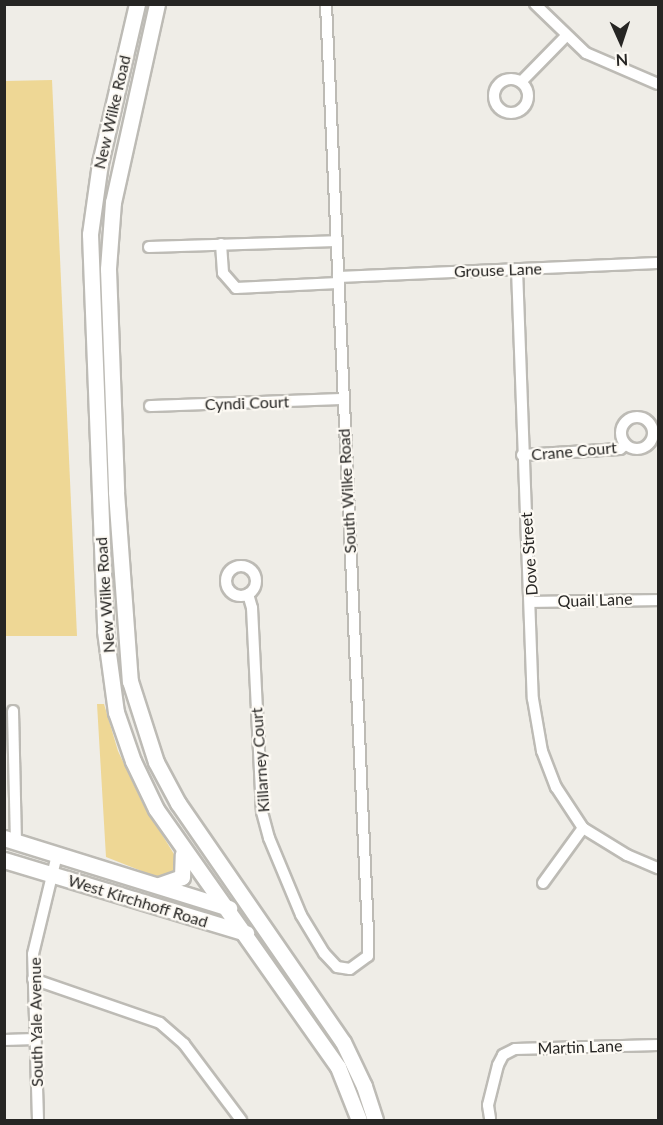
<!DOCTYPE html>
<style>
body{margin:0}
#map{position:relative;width:663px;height:1125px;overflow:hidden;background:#efede7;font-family:Lato,sans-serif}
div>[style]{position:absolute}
.green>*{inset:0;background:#eed795}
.roads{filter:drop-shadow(2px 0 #bdbbb5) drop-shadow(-2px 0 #bdbbb5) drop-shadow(0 2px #bdbbb5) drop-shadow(0 -2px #bdbbb5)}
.street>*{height:10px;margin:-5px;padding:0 5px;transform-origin:5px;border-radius:5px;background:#fff}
.street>.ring{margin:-5px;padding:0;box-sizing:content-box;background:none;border:10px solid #fff;border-radius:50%}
.secondary>*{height:15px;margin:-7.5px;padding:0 7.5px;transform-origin:7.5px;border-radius:7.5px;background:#fff}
span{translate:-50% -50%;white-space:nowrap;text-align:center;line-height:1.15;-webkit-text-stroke:4.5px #fdfaf4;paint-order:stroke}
.street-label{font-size:16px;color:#262523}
.frame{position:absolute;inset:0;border:6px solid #262523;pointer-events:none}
.north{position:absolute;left:591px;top:12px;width:60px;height:60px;-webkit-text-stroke:4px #fdfaf4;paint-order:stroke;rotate:177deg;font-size:16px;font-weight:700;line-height:24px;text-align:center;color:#262523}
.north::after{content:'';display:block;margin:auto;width:21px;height:27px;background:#262523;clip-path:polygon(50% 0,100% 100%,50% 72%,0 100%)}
</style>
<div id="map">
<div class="green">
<i style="clip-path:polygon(52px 80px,77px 636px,5px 636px,5px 81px)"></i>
<i style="clip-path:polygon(97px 704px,104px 704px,118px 751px,142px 802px,177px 859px,175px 873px,162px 879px,106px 857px)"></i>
</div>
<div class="roads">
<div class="street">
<i style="left:535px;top:4px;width:71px;rotate:43.9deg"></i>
<i style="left:586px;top:53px;width:78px;rotate:23.3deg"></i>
<i class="ring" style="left:494px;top:79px;width:24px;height:24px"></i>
<i style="left:521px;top:82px;width:63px;rotate:-45.6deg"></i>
<i style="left:221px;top:244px;width:29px;rotate:86deg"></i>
<i style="left:223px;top:273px;width:20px;rotate:49deg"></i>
<i style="left:236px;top:288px;width:102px;rotate:-2.8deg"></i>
<i style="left:149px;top:247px;width:187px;rotate:-1.8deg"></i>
<i style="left:517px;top:269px;width:430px;rotate:87.9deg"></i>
<i style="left:533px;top:699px;width:53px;rotate:80.2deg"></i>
<i style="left:542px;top:751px;width:39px;rotate:69deg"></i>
<i style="left:556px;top:787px;width:49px;rotate:56.6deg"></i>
<i style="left:583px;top:828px;width:52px;rotate:31.5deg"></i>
<i style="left:627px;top:855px;width:34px;rotate:23deg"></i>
<i style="left:338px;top:277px;width:320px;rotate:-2.5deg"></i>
<i style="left:150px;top:406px;width:193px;rotate:-2.1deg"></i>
<i class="ring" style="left:621px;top:417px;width:22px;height:22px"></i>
<i style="left:522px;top:455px;width:98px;rotate:-3.5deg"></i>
<i style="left:620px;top:449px;width:6px;rotate:-39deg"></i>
<i class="ring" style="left:226px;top:566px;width:20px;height:20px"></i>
<i style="left:248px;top:594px;width:15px;rotate:74deg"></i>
<i style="left:252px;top:608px;width:204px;rotate:87.2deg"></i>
<i style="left:262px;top:812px;width:27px;rotate:75deg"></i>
<i style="left:269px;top:838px;width:83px;rotate:67.4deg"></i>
<i style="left:301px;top:915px;width:44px;rotate:58.8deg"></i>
<i style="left:324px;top:953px;width:19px;rotate:47deg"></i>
<i style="left:337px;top:967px;width:13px;rotate:9deg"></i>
<i style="left:350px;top:969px;width:22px;rotate:-36deg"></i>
<i style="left:368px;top:956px;width:23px;rotate:-90deg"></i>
<i style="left:368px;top:933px;width:930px;rotate:-92.59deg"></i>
<i style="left:532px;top:602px;width:126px;rotate:-0.9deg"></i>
<i style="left:13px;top:711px;width:130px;rotate:88.7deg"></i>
<i style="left:543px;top:883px;width:68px;rotate:-54deg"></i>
<i style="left:33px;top:979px;width:134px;rotate:19.1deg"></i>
<i style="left:160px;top:1023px;width:32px;rotate:41deg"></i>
<i style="left:184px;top:1044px;width:95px;rotate:53.1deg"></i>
<i style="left:4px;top:1040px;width:31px;rotate:-2deg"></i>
<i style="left:490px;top:1118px;width:13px;rotate:-99deg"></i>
<i style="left:488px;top:1105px;width:41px;rotate:-76deg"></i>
<i style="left:498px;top:1065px;width:11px;rotate:-63deg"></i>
<i style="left:503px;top:1055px;width:13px;rotate:-27deg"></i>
<i style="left:515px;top:1049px;width:143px;rotate:-1.6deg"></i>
<i style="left:38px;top:1120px;width:166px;rotate:-91.7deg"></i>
<i style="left:33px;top:954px;width:102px;rotate:-76.4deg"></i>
</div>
<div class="secondary">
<i style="left:137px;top:4px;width:163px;rotate:103.1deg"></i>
<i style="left:100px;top:163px;width:72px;rotate:98deg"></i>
<i style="left:90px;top:234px;width:397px;rotate:87.8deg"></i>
<i style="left:105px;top:631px;width:82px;rotate:82.3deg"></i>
<i style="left:116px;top:712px;width:52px;rotate:70.9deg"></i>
<i style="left:133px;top:761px;width:53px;rotate:64.4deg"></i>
<i style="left:156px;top:809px;width:316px;rotate:54.8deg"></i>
<i style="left:338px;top:1067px;width:57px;rotate:68.4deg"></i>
<i style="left:157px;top:4px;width:203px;rotate:102.5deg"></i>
<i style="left:113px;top:202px;width:67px;rotate:94.3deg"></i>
<i style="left:108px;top:269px;width:223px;rotate:87.9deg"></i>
<i style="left:116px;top:492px;width:190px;rotate:85.8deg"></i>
<i style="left:130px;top:681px;width:85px;rotate:72.2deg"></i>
<i style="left:156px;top:762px;width:47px;rotate:61.8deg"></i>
<i style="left:178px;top:803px;width:290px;rotate:55.4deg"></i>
<i style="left:343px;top:1042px;width:49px;rotate:64.5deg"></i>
<i style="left:364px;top:1086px;width:36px;rotate:72deg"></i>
<i style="left:4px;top:838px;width:236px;rotate:17.3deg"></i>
<i style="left:4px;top:860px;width:253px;rotate:16.8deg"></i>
<i style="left:159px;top:885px;width:24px;rotate:-19deg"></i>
<i style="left:182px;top:877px;width:23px;rotate:-88deg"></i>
</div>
</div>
<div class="street-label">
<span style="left:112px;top:112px;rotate:-77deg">New Wilke Road</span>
<span style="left:498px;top:270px;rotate:-2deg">Grouse Lane</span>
<span style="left:247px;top:403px;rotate:-2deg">Cyndi Court</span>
<span style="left:574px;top:451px;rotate:-5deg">Crane Court</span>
<span style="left:347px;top:491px;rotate:-93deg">South Wilke Road</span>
<span style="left:529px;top:554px;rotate:-94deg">Dove Street</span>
<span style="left:105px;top:595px;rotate:-94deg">New Wilke Road</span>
<span style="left:595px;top:600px;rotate:-2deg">Quail Lane</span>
<span style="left:260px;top:760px;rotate:-94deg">Killarney Court</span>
<span style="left:138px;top:901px;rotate:17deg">West Kirchhoff Road</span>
<span style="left:36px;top:1022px;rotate:-91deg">South Yale Avenue</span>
<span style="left:580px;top:1047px;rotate:-2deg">Martin Lane</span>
</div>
<div class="frame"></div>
<div class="north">N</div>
</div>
